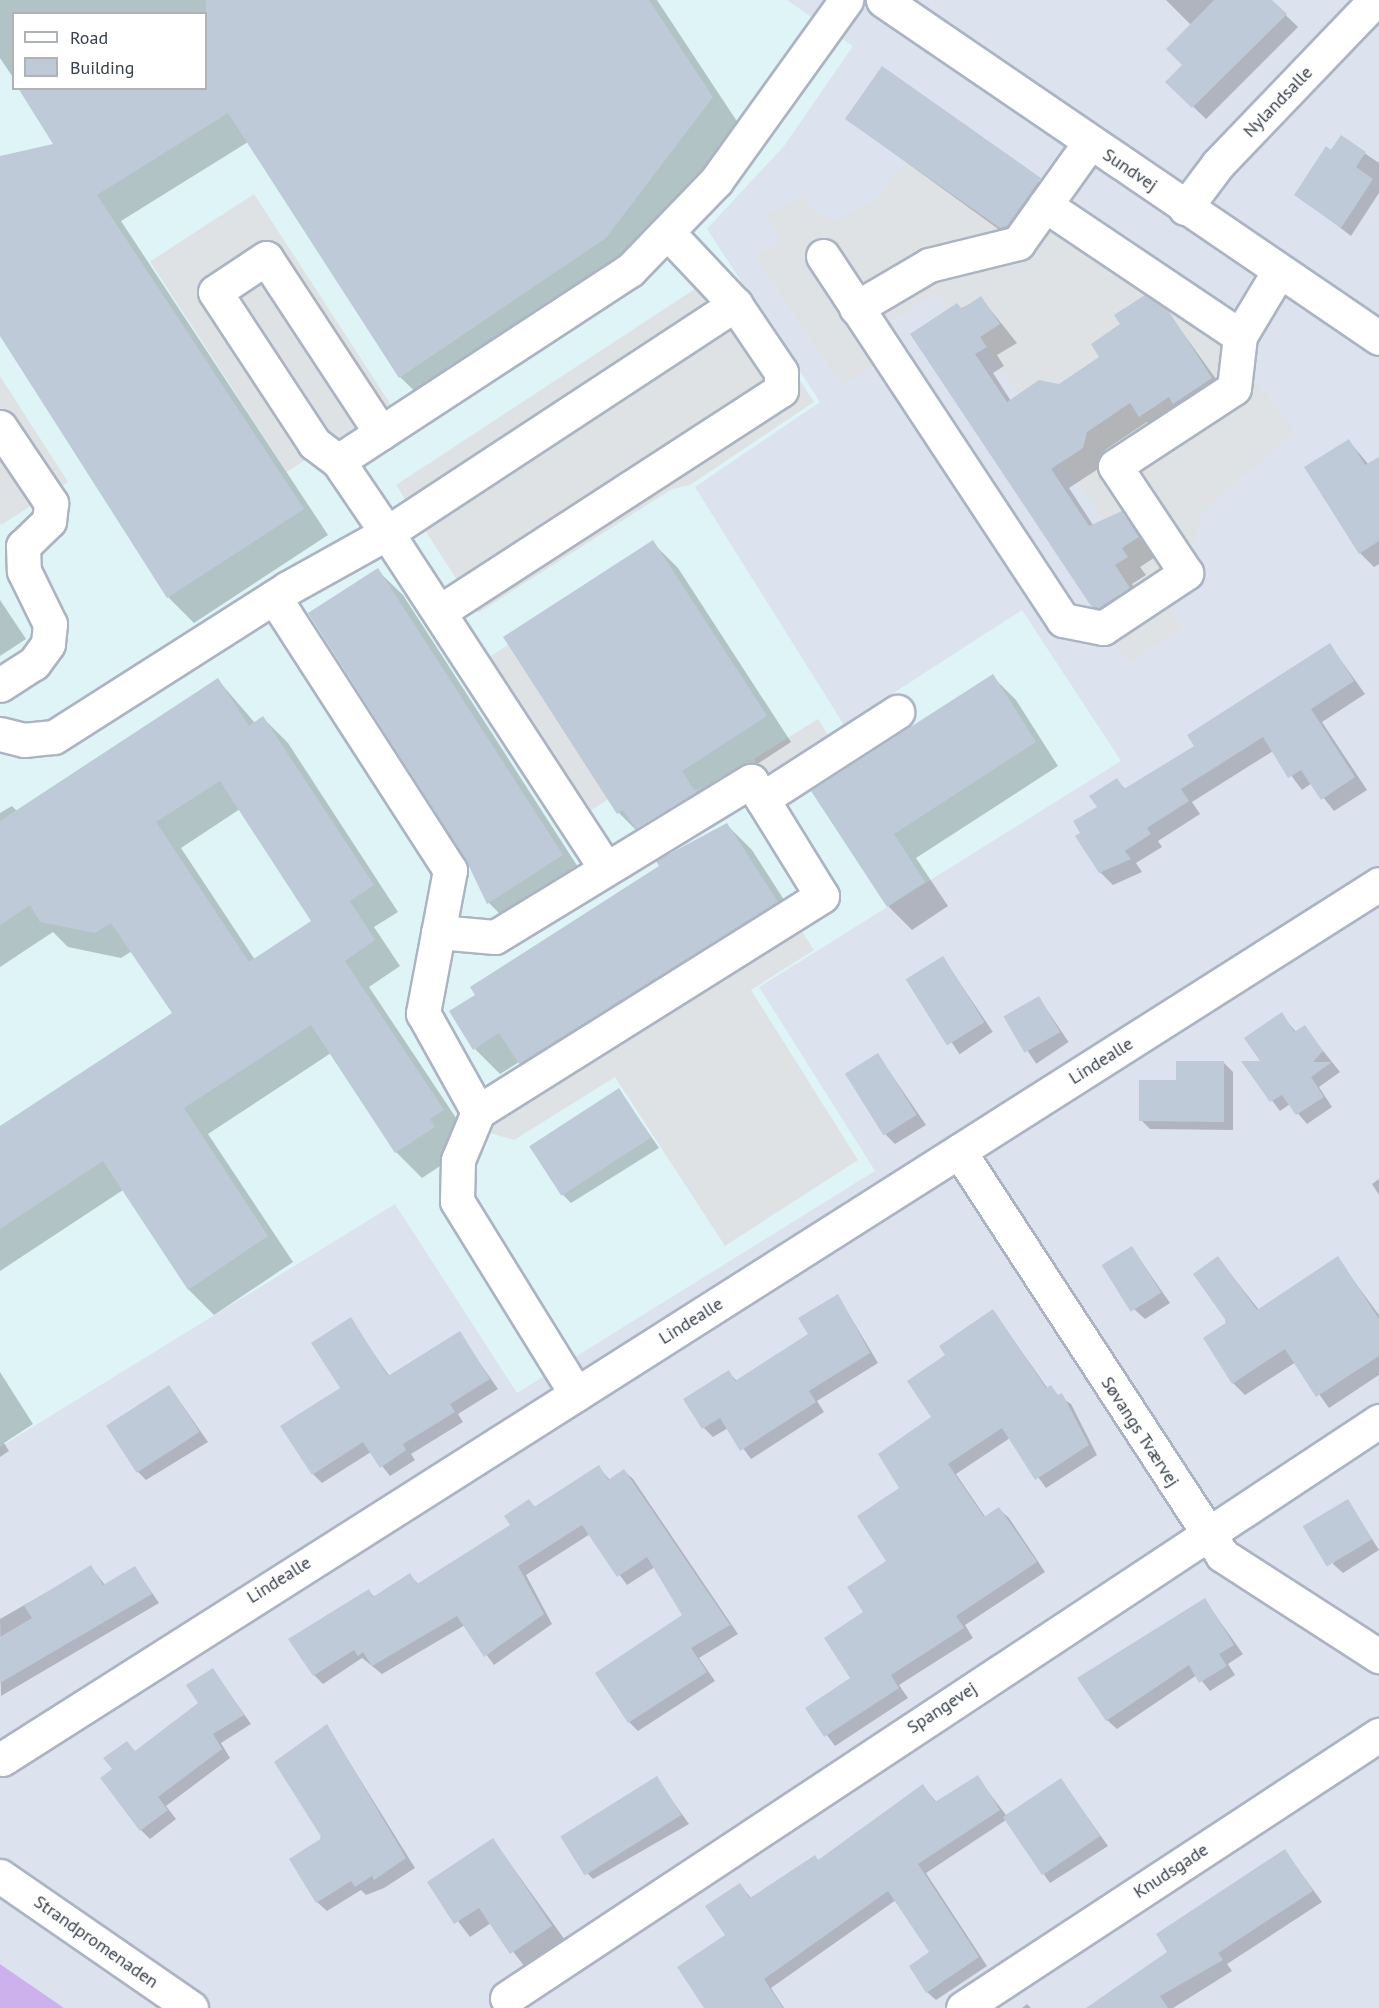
<!DOCTYPE html>
<meta charset="utf-8">
<style>
body{margin:0}
#map{position:relative;width:1379px;height:2008px;overflow:hidden;background:#ebeef6;font-family:"PT Sans",sans-serif}
div>[style]{position:absolute}
.residential>*{inset:0;background:#dde2ef}
.medical>*{inset:0;background:#def4f7}
.green>*{inset:0;background:#ccb1ed}
.parking>*{inset:0;background:#dfe2e5;transform-origin:0 0}
.shadow>*{inset:0;background:#0003;transform-origin:0 0}
.building>*{inset:0;background:#bfcad9;transform-origin:0 0}
.roads{filter:drop-shadow(2px 0 #acb4c3) drop-shadow(-2px 0 #acb4c3) drop-shadow(0 2px #acb4c3) drop-shadow(0 -2px #acb4c3)}
.minor>*{height:33px;margin:-16.5px;padding:0 16.5px;transform-origin:16.5px;border-radius:16.5px;background:#fff}
span{translate:-50% -50%;white-space:nowrap;text-align:center;line-height:1.15;-webkit-text-stroke:5px #fff;paint-order:stroke}
.street-label{font-size:18px;color:#38404c}
.legend{position:absolute;left:12px;top:12px;width:195px;height:78px;box-sizing:border-box;background:#fff;border:2px solid #afb3b7;margin:0;padding:8px 10px;list-style:none;font-size:18px;color:#38404c}
.legend li{display:flex;align-items:center;gap:12px;height:30px}
.legend b{width:30px;border:2px solid #afb3b7}
</style>
<div id="map">
<div class="residential">
<i style="clip-path:polygon(evenodd,0 0,1379px 0,1379px 2008px,64px 2008px,0 1964px,0 0,14px 14px,206px 14px,206px 88px,14px 88px,14px 14px)"></i>
</div>
<div class="medical">
<i style="clip-path:polygon(evenodd,0 0,787px 0,853px 46px,784px 146px,707px 229px,820px 402px,695px 487px,844px 725px,1022px 610px,1121px 761px,759px 987px,875px 1171px,517px 1393px,395px 1204px,0 1447px,0 0,14px 14px,206px 14px,206px 88px,14px 88px,14px 14px)"></i>
</div>
<div class="green">
<i style="clip-path:polygon(0 1964px,64px 2008px,0 2008px)"></i>
</div>
<div class="parking">
<i style="clip-path:polygon(906px 162px,1006px 232px,1037px 189px,1258px 339px,1252px 376px,1295px 431px,1203px 511px,1191px 552px,1206px 577px,1166px 603px,1182px 628px,1128px 663px,1095px 613px,1131px 589px,1115px 565px,1128px 557px,1122px 548px,1140px 536px,1123px 510px,1106px 522px,1063px 461px,1083px 448px,1087px 431px,1130px 403px,1169px 397px,1174px 404px,1212px 378px,1154px 289px,1115px 315px,1120px 324px,1091px 344px,1099px 357px,1059px 384px,1039px 381px,1019px 394px,957px 303px,948px 309px,937px 292px,885px 325px,899px 349px,842px 386px,755px 257px,781px 241px,766px 215px,802px 195px,813px 211px,836px 221px,875px 199px)"></i>
<i style="left:254px;top:194px;width:251px;height:124px;rotate:57deg"></i>
<i style="clip-path:polygon(727px 268px,814px 402px,690px 485px,672px 489px,478px 613px,396px 485px)"></i>
<i style="clip-path:polygon(0 376px,68px 482px,1px 525px,0 523px)"></i>
<i style="left:508px;top:645px;width:184px;height:25px;rotate:57deg"></i>
<i style="left:818px;top:719px;width:28px;height:76px;rotate:58deg"></i>
<i style="clip-path:polygon(801px 930px,814px 950px,751px 990px,858px 1160px,725px 1246px,615px 1077px,514px 1140px,483px 1131px)"></i>
</div>
<div class="shadow">
<i style="clip-path:polygon(0 0,657px 0,738px 123px,632px 263px,426px 402px,400px 377px,248px 142px,121px 221px,328px 535px,194px 623px,168px 597px,0 333px,0 158px,55px 145px,206px 88px,206px 14px,14px 14px,14px 79px,0 58px)"></i>
<i style="clip-path:polygon(1166px 0,1270px 0,1298px 27px,1206px 119px,1180px 94px,1191px 25px)"></i>
<i style="left:882px;top:68px;width:213px;height:62px;rotate:36deg"></i>
<i style="clip-path:polygon(1341px 137px,1379px 163px,1379px 193px,1351px 236px,1296px 194px)"></i>
<i style="clip-path:polygon(981px 298px,1017px 343px,997px 355px,1004px 366px,993px 373px,1011px 401px,1059px 385px,1167px 311px,1229px 397px,1158px 434px,1147px 422px,1105px 450px,1101px 467px,1069px 488px,1093px 525px,1122px 513px,1157px 556px,1140px 567px,1146px 575px,1132px 584px,1147px 607px,1111px 624px,1092px 606px,913px 334px)"></i>
<i style="clip-path:polygon(1349px 441px,1369px 465px,1379px 458px,1379px 564px,1374px 567px,1360px 553px)"></i>
<i style="clip-path:polygon(evenodd,652px 542px,678px 568px,791px 742px,644px 838px,619px 813px,505px 638px,652px 542px,702px 787px,640px 829px,637px 827px,702px 787px)"></i>
<i style="clip-path:polygon(377px 570px,403px 595px,587px 881px,514px 928px,489px 903px)"></i>
<i style="clip-path:polygon(0 600px,26px 639px,0 656px)"></i>
<i style="clip-path:polygon(1330px 645px,1365px 694px,1322px 722px,1367px 790px,1334px 811px,1312px 783px,1302px 790px,1273px 751px,1192px 802px,1200px 814px,1158px 841px,1162px 847px,1136px 863px,1142px 872px,1113px 885px,1100px 872px,1082px 834px,1117px 780px,1126px 790px,1196px 746px)"></i>
<i style="clip-path:polygon(992px 676px,1016px 700px,1058px 766px,916px 858px,948px 906px,912px 930px,888px 906px,813px 792px)"></i>
<i style="clip-path:polygon(evenodd,218px 680px,255px 723px,263px 718px,288px 743px,398px 912px,374px 927px,400px 966px,369px 987px,468px 1136px,460px 1153px,422px 1178px,396px 1152px,331px 1053px,208px 1134px,293px 1262px,214px 1315px,189px 1290px,123px 1190px,0 1271px,0 1128px,174px 1014px,132px 951px,121px 958px,68px 947px,53px 932px,0 967px,0 813px,12px 806px,17px 811px,218px 680px,240px 809px,313px 922px,255px 960px,181px 848px,240px 809px)"></i>
<i style="clip-path:polygon(727px 825px,752px 850px,802px 928px,545px 1089px,519px 1062px,500px 1074px,475px 1049px)"></i>
<i style="left:943px;top:958px;width:89px;height:40px;rotate:56deg"></i>
<i style="left:1039px;top:998px;width:53px;height:39px;rotate:56deg"></i>
<i style="clip-path:polygon(1281px 1014px,1296px 1032px,1304px 1027px,1340px 1072px,1319px 1087px,1332px 1107px,1307px 1124px,1290px 1104px,1280px 1111px,1244px 1063px,1262px 1063px)"></i>
<i style="clip-path:polygon(878px 1055px,926px 1125px,895px 1144px,886px 1135px)"></i>
<i style="clip-path:polygon(1224px 1063px,1233px 1072px,1233px 1130px,1150px 1129px,1141px 1120px,1177px 1081px)"></i>
<i style="clip-path:polygon(619px 1090px,659px 1148px,571px 1203px,562px 1194px)"></i>
<i style="clip-path:polygon(1379px 1179px,1379px 1195px,1372px 1184px)"></i>
<i style="clip-path:polygon(1132px 1248px,1170px 1303px,1145px 1319px,1135px 1310px)"></i>
<i style="clip-path:polygon(1218px 1258px,1259px 1310px,1337px 1258px,1379px 1315px,1379px 1375px,1329px 1408px,1296px 1362px,1245px 1395px,1233px 1383px)"></i>
<i style="clip-path:polygon(838px 1296px,878px 1363px,817px 1401px,824px 1412px,751px 1459px,728px 1428px,713px 1437px,704px 1428px,728px 1372px,737px 1381px,810px 1334px)"></i>
<i style="clip-path:polygon(993px 1311px,1048px 1389px,1071px 1404px,1097px 1455px,1046px 1488px,1010px 1438px,956px 1474px,986px 1518px,999px 1509px,1009px 1518px,1045px 1572px,965px 1625px,973px 1638px,899px 1685px,908px 1698px,835px 1746px,807px 1708px,852px 1678px,865px 1612px,888px 1561px,901px 1489px,933px 1418px,947px 1355px)"></i>
<i style="clip-path:polygon(350px 1319px,390px 1377px,459px 1333px,498px 1389px,458px 1414px,463px 1422px,411px 1454px,415px 1460px,390px 1476px,371px 1452px,322px 1483px,313px 1474px,342px 1388px)"></i>
<i style="clip-path:polygon(0 1372px,33px 1424px,4px 1443px,9px 1451px,0 1457px)"></i>
<i style="clip-path:polygon(169px 1386px,208px 1442px,146px 1480px,137px 1471px)"></i>
<i style="clip-path:polygon(598px 1467px,610px 1480px,624px 1471px,633px 1479px,738px 1634px,699px 1658px,715px 1681px,638px 1731px,629px 1722px,597px 1674px,684px 1615px,655px 1567px,627px 1585px,590px 1534px,526px 1575px,552px 1624px,494px 1665px,465px 1625px,382px 1674px,362px 1658px,323px 1684px,314px 1675px,368px 1591px,375px 1597px,410px 1575px,419px 1585px,512px 1526px,529px 1501px,536px 1508px)"></i>
<i style="clip-path:polygon(1348px 1501px,1379px 1550px,1343px 1573px,1333px 1564px)"></i>
<i style="clip-path:polygon(91px 1567px,105px 1585px,135px 1568px,159px 1603px,1px 1696px,0 1619px)"></i>
<i style="clip-path:polygon(1204px 1599px,1243px 1654px,1228px 1664px,1235px 1675px,1210px 1691px,1197px 1675px,1117px 1729px,1107px 1720px)"></i>
<i style="clip-path:polygon(213px 1670px,251px 1724px,221px 1743px,230px 1758px,166px 1806px,176px 1819px,150px 1839px,141px 1830px,136px 1752px,200px 1703px)"></i>
<i style="clip-path:polygon(327px 1726px,415px 1868px,384px 1888px,366px 1895px,361px 1890px,327px 1911px,317px 1902px)"></i>
<i style="clip-path:polygon(977px 1777px,1006px 1815px,1061px 1780px,1108px 1846px,1050px 1883px,1006px 1820px,926px 1873px,987px 1966px,936px 2000px,927px 1992px,932px 1953px,896px 1900px,771px 1988px,784px 2008px,705px 2008px,740px 1885px,752px 1899px,819px 1861px,923px 1786px,937px 1803px)"></i>
<i style="clip-path:polygon(656px 1778px,689px 1824px,593px 1879px,584px 1870px)"></i>
<i style="clip-path:polygon(493px 1840px,565px 1940px,525px 1967px,491px 1923px,470px 1937px,429px 1883px)"></i>
<i style="clip-path:polygon(1285px 1851px,1322px 1902px,1227px 1964px,1232px 1971px,1173px 2008px,1088px 2008px,1170px 1952px)"></i>
<i style="clip-path:polygon(1027px 2004px,1031px 2008px,1022px 2008px)"></i>
</div>
<div class="building">
<i style="clip-path:polygon(206px 0,649px 0,713px 97px,606px 238px,399px 378px,228px 113px,97px 195px,304px 509px,167px 598px,0 336px,0 156px,53px 144px,18px 88px,206px 88px)"></i>
<i style="clip-path:polygon(1214px 0,1272px 0,1287px 14px,1192px 108px,1165px 82px,1182px 65px,1166px 49px)"></i>
<i style="clip-path:polygon(882px 66px,1041px 178px,1007px 226px,1000px 228px,845px 119px)"></i>
<i style="clip-path:polygon(1341px 135px,1366px 152px,1356px 167px,1373px 179px,1341px 228px,1294px 195px,1326px 146px,1331px 150px)"></i>
<i style="clip-path:polygon(1145px 295px,1168px 310px,1212px 378px,1173px 404px,1169px 397px,1139px 417px,1130px 403px,1087px 432px,1083px 448px,1051px 469px,1089px 526px,1122px 511px,1139px 537px,1122px 548px,1128px 557px,1115px 565px,1130px 588px,1099px 608px,1091px 606px,910px 334px,957px 303px,962px 309px,981px 296px,1000px 324px,980px 337px,987px 347px,975px 354px,1007px 402px,1039px 380px,1059px 384px,1099px 357px,1091px 344px,1120px 324px,1114px 315px)"></i>
<i style="clip-path:polygon(1349px 439px,1365px 465px,1379px 457px,1379px 541px,1359px 554px,1304px 467px)"></i>
<i style="clip-path:polygon(653px 540px,767px 716px,682px 771px,696px 793px,636px 829px,623px 810px,617px 814px,503px 637px)"></i>
<i style="clip-path:polygon(378px 568px,563px 855px,487px 904px,466px 860px,308px 613px)"></i>
<i style="clip-path:polygon(1330px 643px,1354px 681px,1311px 709px,1355px 777px,1321px 800px,1301px 770px,1288px 778px,1263px 737px,1181px 789px,1189px 801px,1147px 828px,1151px 834px,1125px 851px,1131px 859px,1099px 873px,1075px 836px,1080px 833px,1073px 821px,1097px 807px,1089px 796px,1117px 778px,1124px 789px,1194px 746px,1187px 735px)"></i>
<i style="clip-path:polygon(993px 674px,1036px 742px,894px 834px,925px 882px,887px 907px,811px 791px)"></i>
<i style="clip-path:polygon(evenodd,218px 678px,249px 726px,263px 716px,374px 885px,350px 901px,375px 940px,345px 961px,444px 1110px,430px 1119px,435px 1127px,395px 1153px,311px 1025px,184px 1108px,268px 1236px,188px 1290px,103px 1161px,0 1229px,0 1126px,172px 1013px,111px 923px,95px 933px,40px 922px,30px 905px,0 925px,0 821px,218px 678px,220px 781px,311px 921px,249px 962px,156px 822px,220px 781px)"></i>
<i style="clip-path:polygon(727px 823px,778px 902px,519px 1064px,499px 1033px,473px 1050px,449px 1011px,475px 995px,470px 987px,659px 866px,656px 861px)"></i>
<i style="left:943px;top:956px;width:78px;height:44px;rotate:58deg"></i>
<i style="left:1039px;top:996px;width:42px;height:41px;rotate:60deg"></i>
<i style="clip-path:polygon(1282px 1012px,1294px 1032px,1305px 1025px,1323px 1051px,1313px 1062px,1332px 1062px,1311px 1077px,1324px 1097px,1296px 1115px,1282px 1095px,1270px 1102px,1241px 1061px,1260px 1061px,1244px 1038px)"></i>
<i style="left:878px;top:1053px;width:73px;height:39px;rotate:58deg"></i>
<i style="clip-path:polygon(1176px 1061px,1224px 1061px,1224px 1122px,1139px 1121px,1139px 1080px,1176px 1080px)"></i>
<i style="left:619px;top:1088px;width:59px;height:107px;rotate:57deg"></i>
<i style="left:1132px;top:1246px;width:55px;height:36px;rotate:58deg"></i>
<i style="clip-path:polygon(1218px 1256px,1257px 1310px,1338px 1256px,1379px 1319px,1379px 1356px,1316px 1397px,1285px 1349px,1232px 1384px,1203px 1338px,1227px 1322px,1193px 1274px)"></i>
<i style="clip-path:polygon(838px 1294px,870px 1353px,809px 1391px,816px 1402px,740px 1451px,720px 1418px,702px 1429px,683px 1399px,729px 1370px,735px 1381px,808px 1334px,798px 1318px)"></i>
<i style="clip-path:polygon(993px 1309px,1046px 1388px,1051px 1385px,1058px 1395px,1062px 1393px,1089px 1445px,1035px 1480px,1002px 1428px,948px 1464px,984px 1517px,999px 1507px,1037px 1562px,956px 1616px,964px 1628px,891px 1675px,899px 1688px,824px 1737px,805px 1708px,850px 1678px,824px 1638px,863px 1612px,847px 1587px,886px 1561px,857px 1516px,899px 1488px,878px 1454px,931px 1417px,907px 1381px,945px 1355px,939px 1346px)"></i>
<i style="clip-path:polygon(351px 1317px,388px 1376px,460px 1331px,490px 1379px,450px 1404px,455px 1412px,403px 1444px,406px 1450px,380px 1468px,363px 1442px,312px 1475px,280px 1426px,340px 1388px,311px 1343px)"></i>
<i style="left:169px;top:1385px;width:56px;height:75px;rotate:57deg"></i>
<i style="clip-path:polygon(599px 1465px,608px 1480px,624px 1469px,730px 1625px,691px 1648px,707px 1672px,628px 1723px,595px 1673px,682px 1615px,647px 1557px,617px 1577px,582px 1525px,518px 1566px,544px 1614px,484px 1657px,457px 1616px,372px 1666px,363px 1652px,358px 1656px,354px 1650px,313px 1676px,288px 1639px,369px 1589px,373px 1597px,410px 1573px,417px 1584px,510px 1525px,504px 1516px,529px 1499px,534px 1507px)"></i>
<i style="left:1348px;top:1499px;width:47px;height:53px;rotate:59deg"></i>
<i style="clip-path:polygon(91px 1565px,103px 1585px,135px 1566px,152px 1594px,0 1683px,0 1637px,32px 1618px,24px 1606px)"></i>
<i style="clip-path:polygon(1205px 1598px,1234px 1645px,1219px 1654px,1227px 1666px,1199px 1683px,1189px 1665px,1106px 1721px,1077px 1678px)"></i>
<i style="clip-path:polygon(213px 1668px,244px 1715px,213px 1734px,222px 1749px,158px 1797px,168px 1810px,140px 1831px,100px 1778px,112px 1769px,103px 1758px,127px 1741px,135px 1751px,198px 1703px,186px 1685px)"></i>
<i style="clip-path:polygon(327px 1724px,406px 1858px,374px 1880px,372px 1876px,355px 1887px,351px 1881px,316px 1903px,289px 1859px,322px 1838px,274px 1762px)"></i>
<i style="clip-path:polygon(978px 1775px,1000px 1810px,918px 1864px,979px 1957px,926px 1993px,909px 1966px,929px 1952px,888px 1891px,764px 1979px,783px 2008px,704px 2008px,677px 1967px,725px 1935px,705px 1906px,740px 1883px,750px 1898px,815px 1855px,818px 1860px,923px 1784px,935px 1802px)"></i>
<i style="left:657px;top:1776px;width:46px;height:114px;rotate:58deg"></i>
<i style="left:1061px;top:1778px;width:70px;height:70px;rotate:56deg"></i>
<i style="clip-path:polygon(493px 1838px,552px 1926px,510px 1954px,479px 1908px,454px 1924px,427px 1882px)"></i>
<i style="clip-path:polygon(1285px 1849px,1313px 1891px,1218px 1953px,1223px 1960px,1160px 1996px,1168px 2008px,1086px 2008px,1167px 1952px,1156px 1934px)"></i>
</div>
<div class="roads">
<div class="minor">
<i style="left:883px;top:0;width:600px;rotate:34.27deg"></i>
<i style="left:1185px;top:208px;width:55px;rotate:-53.1deg"></i>
<i style="left:1218px;top:164px;width:227px;rotate:-46.2deg"></i>
<i style="left:823px;top:256px;width:436px;rotate:56.6deg"></i>
<i style="left:1063px;top:620px;width:41px;rotate:11.3deg"></i>
<i style="left:1103px;top:628px;width:100px;rotate:-33.5deg"></i>
<i style="left:1186px;top:573px;width:128px;rotate:-123.6deg"></i>
<i style="left:1115px;top:466px;width:142px;rotate:-33.2deg"></i>
<i style="left:1234px;top:388px;width:52px;rotate:-83.4deg"></i>
<i style="left:1240px;top:336px;width:235px;rotate:-146.1deg"></i>
<i style="left:856px;top:308px;width:85px;rotate:-30.5deg"></i>
<i style="left:929px;top:265px;width:92px;rotate:-13.9deg"></i>
<i style="left:1018px;top:243px;width:124px;rotate:-54.5deg"></i>
<i style="left:1240px;top:336px;width:76px;rotate:-59deg"></i>
<i style="left:0;top:427px;width:92px;rotate:56.1deg"></i>
<i style="left:51px;top:503px;width:18px;rotate:96deg"></i>
<i style="left:49px;top:521px;width:36px;rotate:136deg"></i>
<i style="left:23px;top:546px;width:25px;rotate:88deg"></i>
<i style="left:24px;top:571px;width:59px;rotate:63.9deg"></i>
<i style="left:50px;top:624px;width:20px;rotate:96deg"></i>
<i style="left:48px;top:644px;width:24px;rotate:126deg"></i>
<i style="left:34px;top:663px;width:40px;rotate:147.1deg"></i>
<i style="left:381px;top:433px;width:209px;rotate:-123.3deg"></i>
<i style="left:266px;top:258px;width:61px;rotate:146.3deg"></i>
<i style="left:215px;top:292px;width:181px;rotate:56.7deg"></i>
<i style="left:314px;top:443px;width:30px;rotate:37deg"></i>
<i style="left:338px;top:461px;width:87px;rotate:55.8deg"></i>
<i style="left:387px;top:533px;width:400px;rotate:56.9deg"></i>
<i style="left:338px;top:461px;width:349px;rotate:-33.2deg"></i>
<i style="left:630px;top:270px;width:124px;rotate:-46deg"></i>
<i style="left:716px;top:181px;width:223px;rotate:-54.3deg"></i>
<i style="left:274px;top:597px;width:325px;rotate:57.2deg"></i>
<i style="left:450px;top:870px;width:146px;rotate:100.7deg"></i>
<i style="left:423px;top:1013px;width:113px;rotate:60.9deg"></i>
<i style="left:439px;top:612px;width:408px;rotate:-33deg"></i>
<i style="left:781px;top:390px;width:18px;rotate:-90deg"></i>
<i style="left:781px;top:372px;width:82px;rotate:-124.1deg"></i>
<i style="left:735px;top:304px;width:96px;rotate:-133.3deg"></i>
<i style="left:0;top:734px;width:25px;rotate:14deg"></i>
<i style="left:24px;top:740px;width:30px;rotate:-6deg"></i>
<i style="left:54px;top:737px;width:277px;rotate:-32.5deg"></i>
<i style="left:288px;top:588px;width:113px;rotate:-29.1deg"></i>
<i style="left:387px;top:533px;width:417px;rotate:-33.3deg"></i>
<i style="left:762px;top:799px;width:161px;rotate:-32.8deg"></i>
<i style="left:438px;top:932px;width:57px;rotate:5deg"></i>
<i style="left:495px;top:937px;width:300px;rotate:-31.4deg"></i>
<i style="left:751px;top:781px;width:135px;rotate:58.3deg"></i>
<i style="left:822px;top:896px;width:406px;rotate:147.9deg"></i>
<i style="left:478px;top:1112px;width:52px;rotate:112.6deg"></i>
<i style="left:458px;top:1160px;width:41px;rotate:91.4deg"></i>
<i style="left:457px;top:1201px;width:227px;rotate:58.3deg"></i>
<i style="left:959px;top:1151px;width:482px;rotate:56.9deg"></i>
<i style="left:1222px;top:1555px;width:187px;rotate:32.8deg"></i>
<i style="left:2px;top:1759px;width:1631px;rotate:-32.43deg"></i>
<i style="left:0;top:1876px;width:232px;rotate:34.6deg"></i>
<i style="left:507px;top:1998px;width:1046px;rotate:-33.49deg"></i>
<i style="left:963px;top:2008px;width:498px;rotate:-33.3deg"></i>
</div>
</div>
<div class="street-label">
<span style="left:1278px;top:102px;rotate:-46deg">Nylandsalle</span>
<span style="left:1130px;top:170px;rotate:34deg">Sundvej</span>
<span style="left:1101px;top:1061px;rotate:-32deg">Lindealle</span>
<span style="left:691px;top:1321px;rotate:-32deg">Lindealle</span>
<span style="left:1140px;top:1432px;rotate:57deg">Søvangs Tværvej</span>
<span style="left:279px;top:1580px;rotate:-32deg">Lindealle</span>
<span style="left:942px;top:1708px;rotate:-33deg">Spangevej</span>
<span style="left:1171px;top:1871px;rotate:-33deg">Knudsgade</span>
<span style="left:96px;top:1942px;rotate:35deg">Strandpromenaden</span>
</div>
<ul class="legend">
<li><b style="height:8px;background:#fff"></b>Road</li>
<li><b style="height:16px;background:#bfcad9"></b>Building</li>
</ul>
</div>
